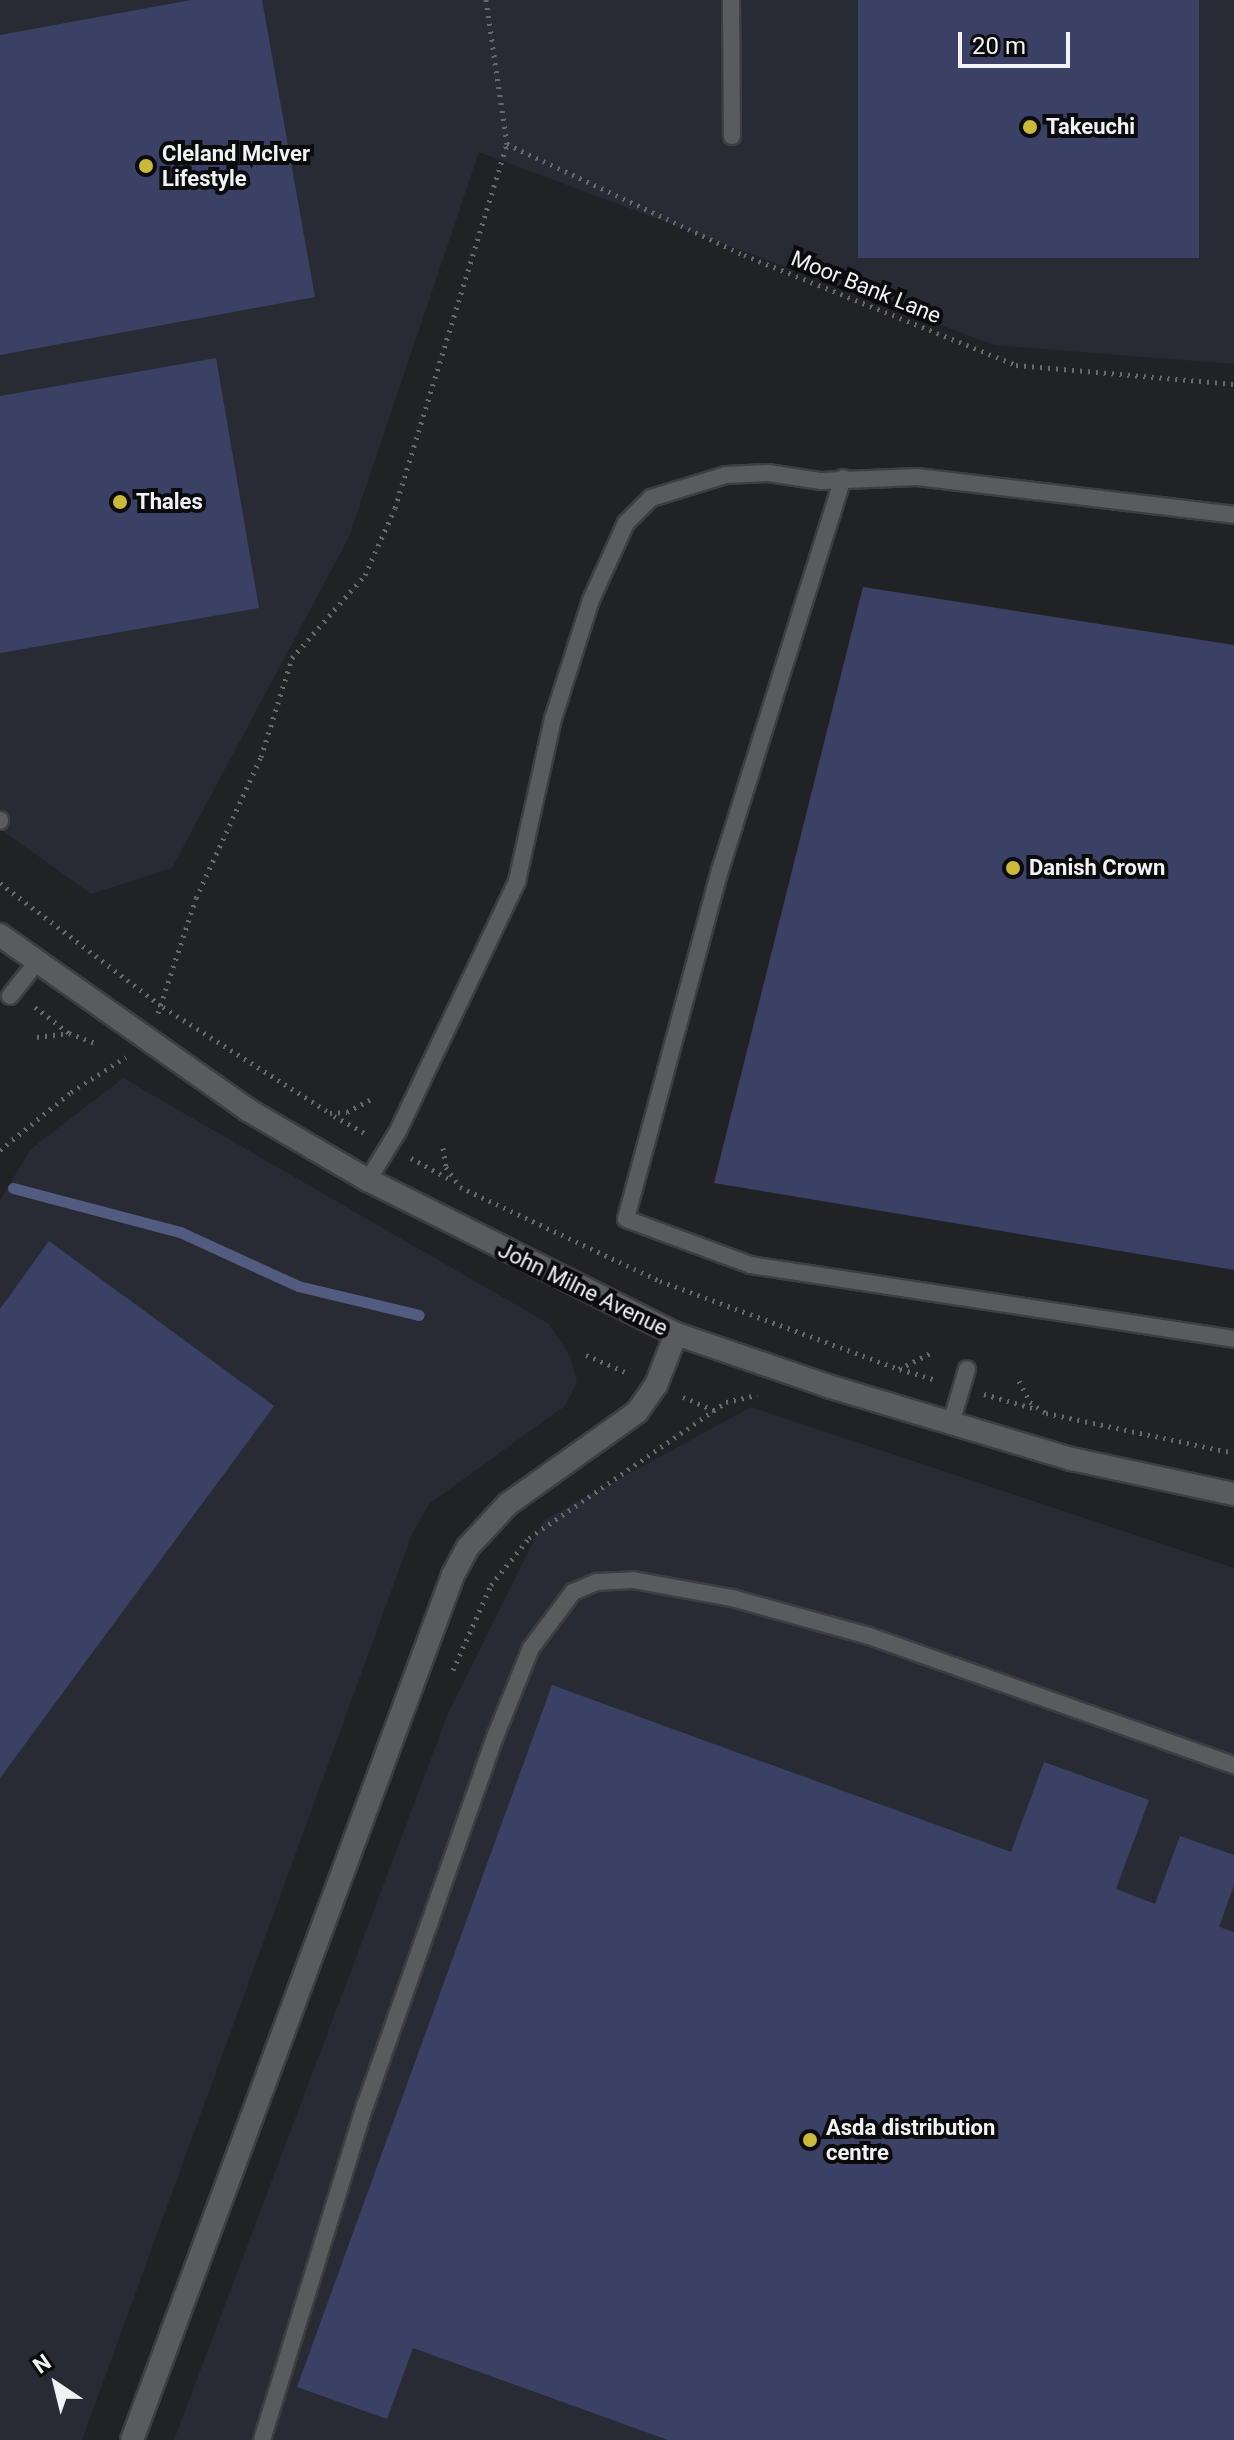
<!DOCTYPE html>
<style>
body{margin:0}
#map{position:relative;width:1234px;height:2440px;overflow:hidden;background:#212226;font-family:Roboto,sans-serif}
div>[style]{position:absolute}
.built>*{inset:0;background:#292b34}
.stream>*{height:11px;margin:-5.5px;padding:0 5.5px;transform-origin:5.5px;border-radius:5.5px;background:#545b80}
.building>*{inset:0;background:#3b4164;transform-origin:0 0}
.path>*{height:5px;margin-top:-2.5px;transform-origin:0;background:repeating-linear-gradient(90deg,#68696c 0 2px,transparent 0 8px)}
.roads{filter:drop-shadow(2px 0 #3e3e41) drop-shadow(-2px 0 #3e3e41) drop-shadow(0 2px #3e3e41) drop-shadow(0 -2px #3e3e41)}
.service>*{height:16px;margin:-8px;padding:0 8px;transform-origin:8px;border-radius:8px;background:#5a5b5f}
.minor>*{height:22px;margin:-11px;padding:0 11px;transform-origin:11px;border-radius:11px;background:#5a5b5f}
.dots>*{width:22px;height:22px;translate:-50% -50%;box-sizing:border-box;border:4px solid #0b0b0d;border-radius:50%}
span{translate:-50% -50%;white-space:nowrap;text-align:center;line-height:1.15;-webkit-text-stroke:8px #0b0b0d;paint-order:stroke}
.poi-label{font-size:22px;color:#f1f2f4;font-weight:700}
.left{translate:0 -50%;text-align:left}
.street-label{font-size:22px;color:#f1f2f4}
.north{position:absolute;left:16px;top:2344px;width:80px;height:80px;-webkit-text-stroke:6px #0b0b0d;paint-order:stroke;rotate:325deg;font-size:22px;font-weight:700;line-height:32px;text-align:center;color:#f1f2f4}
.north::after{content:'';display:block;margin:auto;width:28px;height:36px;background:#f1f2f4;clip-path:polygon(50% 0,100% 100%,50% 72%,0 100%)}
.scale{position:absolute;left:958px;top:32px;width:112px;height:36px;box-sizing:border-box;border:4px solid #f1f2f4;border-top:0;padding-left:10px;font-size:24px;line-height:28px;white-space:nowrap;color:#f1f2f4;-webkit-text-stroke:6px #0b0b0d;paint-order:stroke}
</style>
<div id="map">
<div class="built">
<i style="clip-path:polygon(0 0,1234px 0,1234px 364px,994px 345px,479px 152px,349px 537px,172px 868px,91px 894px,0 829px)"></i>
<i style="clip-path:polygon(123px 1078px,549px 1324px,570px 1356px,577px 1382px,565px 1406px,430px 1503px,412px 1534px,82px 2440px,0 2440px,0 1200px,31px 1149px)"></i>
<i style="clip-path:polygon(751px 1407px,1234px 1568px,1234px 2440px,174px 2440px,449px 1711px,544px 1520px)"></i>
</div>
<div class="stream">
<i style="left:13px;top:1188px;width:173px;rotate:14.8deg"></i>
<i style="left:180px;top:1232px;width:130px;rotate:24.6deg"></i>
<i style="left:298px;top:1286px;width:124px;rotate:13.5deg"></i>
</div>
<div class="building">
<i style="clip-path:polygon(191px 0,262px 0,315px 297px,0 355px,0 35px)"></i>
<i style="left:858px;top:0;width:341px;height:258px"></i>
<i style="clip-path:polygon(216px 358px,259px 608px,0 653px,0 396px)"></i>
<i style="clip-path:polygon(863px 587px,1234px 645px,1234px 1270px,714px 1183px)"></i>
<i style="clip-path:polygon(49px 1241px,274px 1406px,0 1778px,0 1309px)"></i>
<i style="clip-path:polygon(552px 1685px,1011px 1852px,1044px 1762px,1149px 1800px,1116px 1889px,1155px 1904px,1180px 1836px,1234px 1855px,1234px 1885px,1219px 1927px,1234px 1932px,1234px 2440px,668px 2440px,413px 2348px,387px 2419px,297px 2387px)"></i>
</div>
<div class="path">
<i style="left:507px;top:144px;width:262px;rotate:25.1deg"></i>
<i style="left:744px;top:255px;width:293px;rotate:22deg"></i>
<i style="left:1016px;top:365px;width:219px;rotate:5deg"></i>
<i style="left:0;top:883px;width:205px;rotate:37.3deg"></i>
<i style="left:163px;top:1007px;width:198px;rotate:32.4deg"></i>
<i style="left:330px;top:1113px;width:17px;rotate:-3deg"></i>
<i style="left:347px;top:1112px;width:26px;rotate:-28deg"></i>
<i style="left:35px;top:1007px;width:43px;rotate:37.4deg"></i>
<i style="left:158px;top:1013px;width:121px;rotate:-71.7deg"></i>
<i style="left:196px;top:898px;width:155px;rotate:-65.3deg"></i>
<i style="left:261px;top:757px;width:104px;rotate:-72.6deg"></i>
<i style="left:292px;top:658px;width:111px;rotate:-48.7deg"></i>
<i style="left:365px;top:575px;width:73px;rotate:-65.9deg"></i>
<i style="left:395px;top:508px;width:381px;rotate:-72.9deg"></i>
<i style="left:507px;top:144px;width:146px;rotate:-98.3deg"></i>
<i style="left:37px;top:1037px;width:32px;rotate:-7deg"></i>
<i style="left:69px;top:1033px;width:30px;rotate:21deg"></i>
<i style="left:334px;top:1116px;width:38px;rotate:29deg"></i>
<i style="left:443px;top:1148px;width:19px;rotate:81deg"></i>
<i style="left:446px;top:1167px;width:24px;rotate:55deg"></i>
<i style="left:460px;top:1187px;width:221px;rotate:25.2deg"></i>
<i style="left:660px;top:1281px;width:255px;rotate:20.2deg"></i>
<i style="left:899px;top:1369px;width:39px;rotate:-27deg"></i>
<i style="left:0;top:1150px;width:92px;rotate:-39.2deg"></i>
<i style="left:71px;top:1092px;width:65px;rotate:-32.5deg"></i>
<i style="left:411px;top:1158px;width:46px;rotate:28.8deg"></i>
<i style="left:586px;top:1355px;width:48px;rotate:23.4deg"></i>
<i style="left:900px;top:1369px;width:39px;rotate:17deg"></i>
<i style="left:1019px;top:1381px;width:24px;rotate:62deg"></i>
<i style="left:1030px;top:1402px;width:19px;rotate:35deg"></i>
<i style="left:1046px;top:1413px;width:192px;rotate:12deg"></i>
<i style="left:984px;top:1394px;width:54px;rotate:16.1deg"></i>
<i style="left:683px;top:1397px;width:34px;rotate:23deg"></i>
<i style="left:453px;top:1670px;width:93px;rotate:-65.9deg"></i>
<i style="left:491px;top:1585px;width:60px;rotate:-51deg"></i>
<i style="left:529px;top:1538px;width:239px;rotate:-34.6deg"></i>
<i style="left:726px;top:1402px;width:32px;rotate:-13deg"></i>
</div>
<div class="roads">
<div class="service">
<i style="left:731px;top:0;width:136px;rotate:89.6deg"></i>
<i style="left:843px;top:478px;width:411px;rotate:107.4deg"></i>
<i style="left:720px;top:870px;width:361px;rotate:105.1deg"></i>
<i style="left:626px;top:1219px;width:133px;rotate:20.2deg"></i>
<i style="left:751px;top:1265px;width:489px;rotate:8.7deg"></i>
<i style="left:0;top:821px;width:1px;rotate:-90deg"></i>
<i style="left:10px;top:996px;width:42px;rotate:-51.8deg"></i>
<i style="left:368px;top:1180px;width:57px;rotate:-58.5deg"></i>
<i style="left:398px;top:1131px;width:277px;rotate:-64.5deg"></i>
<i style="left:517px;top:881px;width:166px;rotate:-77.5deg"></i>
<i style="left:553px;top:719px;width:125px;rotate:-72.3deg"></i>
<i style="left:591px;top:600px;width:85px;rotate:-65.6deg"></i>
<i style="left:626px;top:523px;width:35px;rotate:-45deg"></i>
<i style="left:651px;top:498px;width:78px;rotate:-17deg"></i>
<i style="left:726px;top:475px;width:42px;rotate:-2.7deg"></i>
<i style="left:768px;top:473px;width:54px;rotate:8.6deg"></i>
<i style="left:821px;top:481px;width:96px;rotate:-2.4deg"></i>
<i style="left:917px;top:477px;width:319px;rotate:6.8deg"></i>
<i style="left:951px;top:1423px;width:56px;rotate:-73.5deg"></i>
<i style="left:262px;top:2440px;width:350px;rotate:-72.9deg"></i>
<i style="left:365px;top:2106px;width:391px;rotate:-70.6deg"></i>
<i style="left:495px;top:1737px;width:96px;rotate:-68deg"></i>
<i style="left:531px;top:1648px;width:70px;rotate:-53.1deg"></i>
<i style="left:573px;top:1592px;width:26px;rotate:-23deg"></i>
<i style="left:597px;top:1582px;width:36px;rotate:-3deg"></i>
<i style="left:633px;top:1580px;width:101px;rotate:10.3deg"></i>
<i style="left:732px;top:1598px;width:142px;rotate:15.5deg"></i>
<i style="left:869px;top:1636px;width:387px;rotate:19.5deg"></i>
</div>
<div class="minor">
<i style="left:0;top:935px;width:304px;rotate:35.2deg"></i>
<i style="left:248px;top:1110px;width:139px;rotate:30.3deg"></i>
<i style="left:368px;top:1180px;width:344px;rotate:26.6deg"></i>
<i style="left:676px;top:1334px;width:161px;rotate:18.9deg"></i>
<i style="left:828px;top:1386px;width:255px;rotate:16.7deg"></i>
<i style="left:1072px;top:1459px;width:166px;rotate:12.2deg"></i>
<i style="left:132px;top:2440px;width:923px;rotate:-69.64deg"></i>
<i style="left:453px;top:1575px;width:32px;rotate:-62deg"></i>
<i style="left:468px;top:1547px;width:59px;rotate:-47.1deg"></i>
<i style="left:508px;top:1504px;width:158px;rotate:-35.5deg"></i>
<i style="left:637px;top:1412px;width:33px;rotate:-55deg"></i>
<i style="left:656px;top:1385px;width:55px;rotate:-68.6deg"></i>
</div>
</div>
<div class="dots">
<i style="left:1030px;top:127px;background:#cbba39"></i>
<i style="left:146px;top:166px;background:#cbba39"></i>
<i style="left:120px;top:502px;background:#cbba39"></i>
<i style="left:1013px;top:868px;background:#cbba39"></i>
<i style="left:810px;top:2140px;background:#cbba39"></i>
</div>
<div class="poi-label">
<span class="left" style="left:1046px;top:127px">Takeuchi</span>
<span class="left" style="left:162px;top:166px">Cleland McIver<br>Lifestyle</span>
<span class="left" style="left:136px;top:502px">Thales</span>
<span class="left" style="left:1029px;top:868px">Danish Crown</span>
<span class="left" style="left:826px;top:2140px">Asda distribution<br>centre</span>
</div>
<div class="street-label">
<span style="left:866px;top:287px;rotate:22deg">Moor Bank Lane</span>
<span style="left:583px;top:1289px;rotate:26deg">John Milne Avenue</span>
</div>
<div class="north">N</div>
<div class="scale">20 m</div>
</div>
